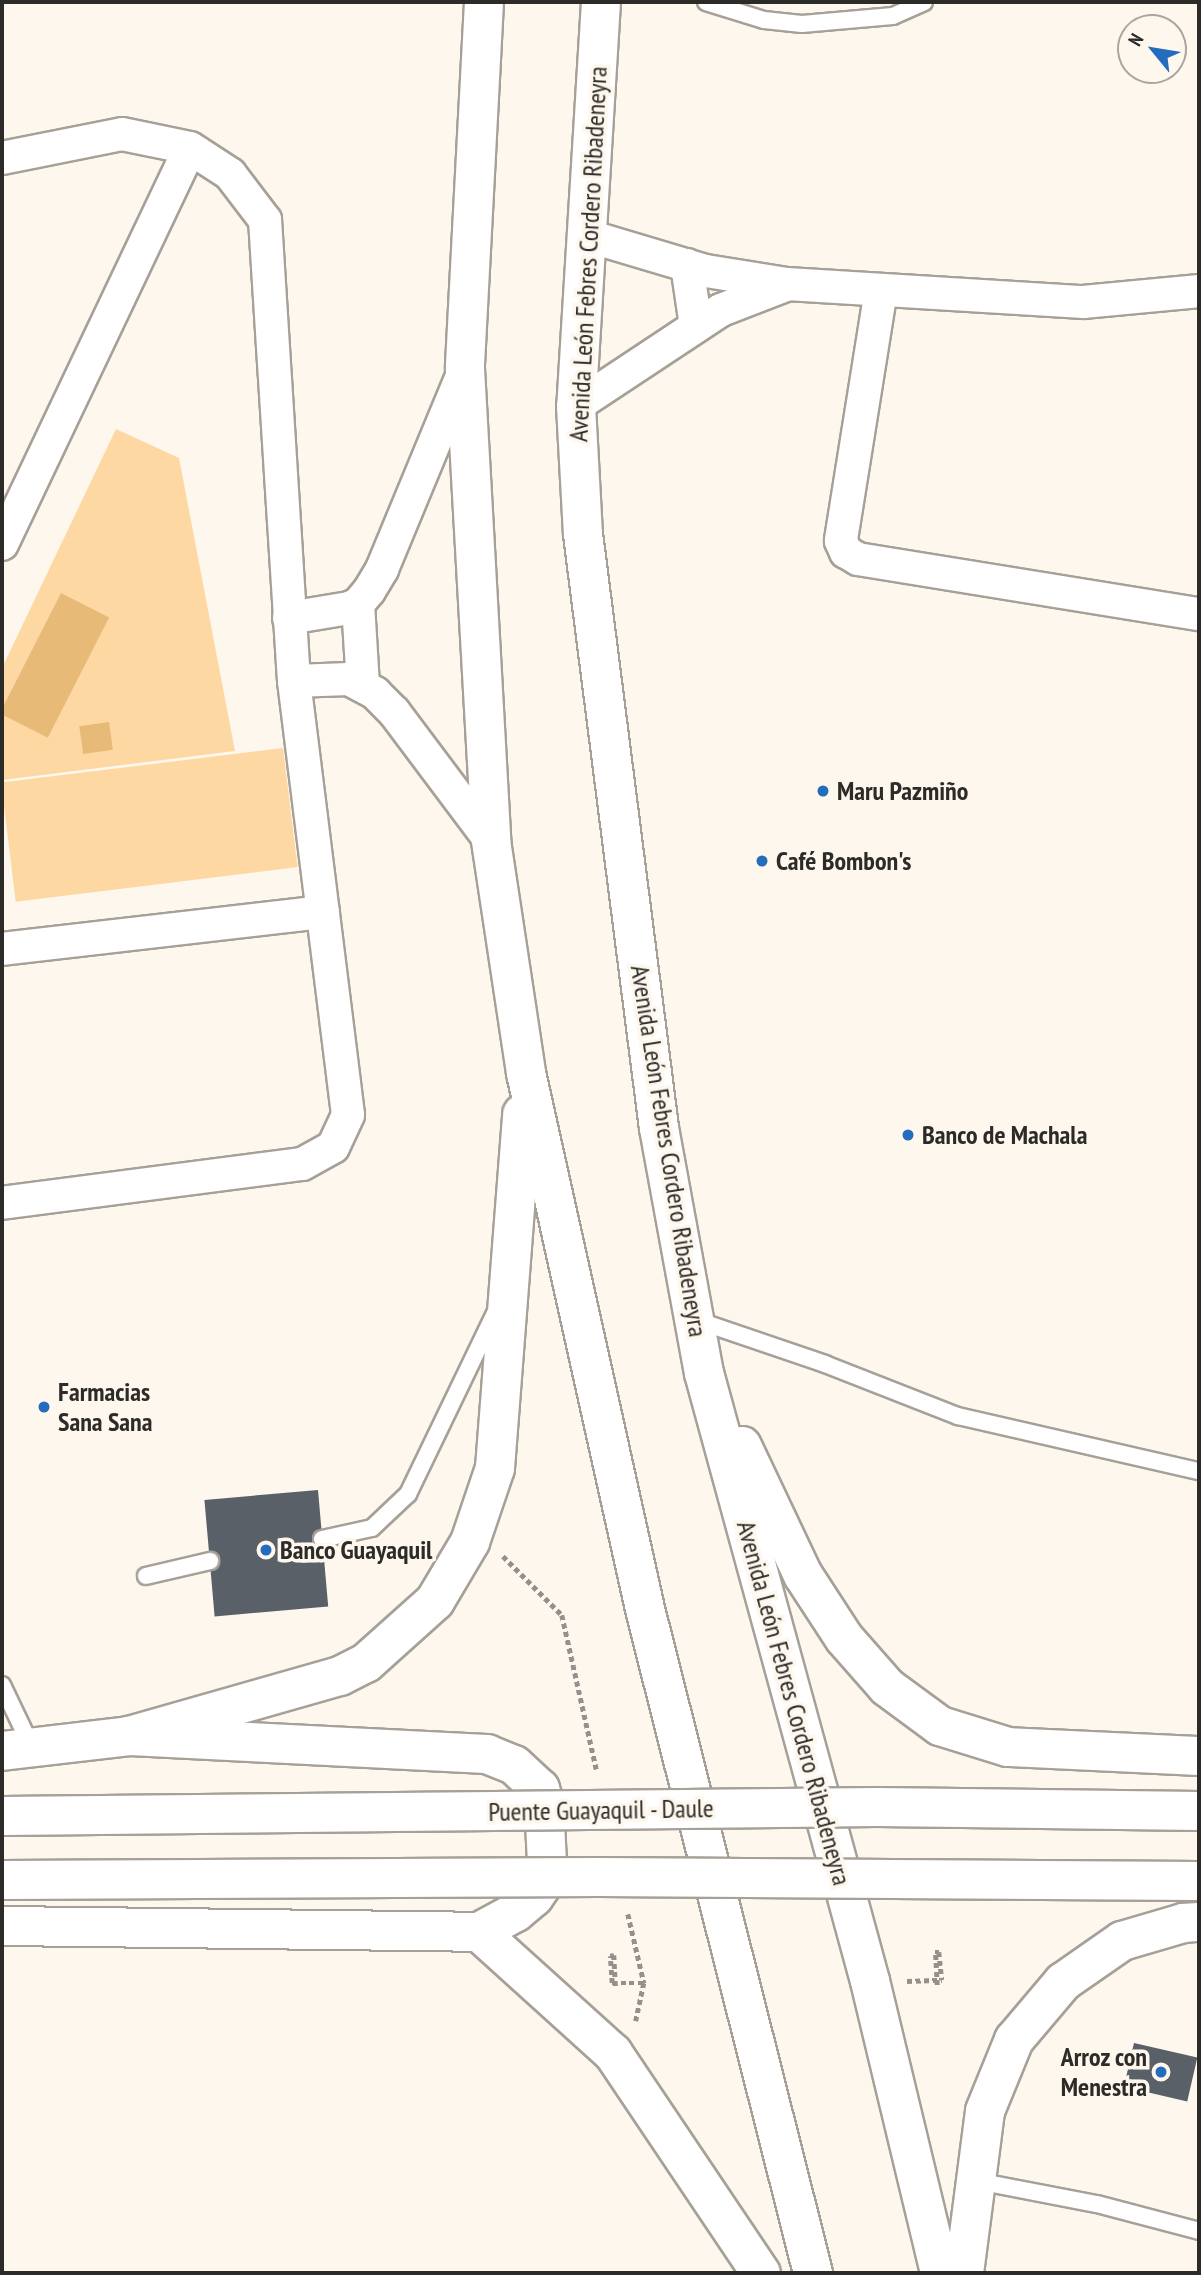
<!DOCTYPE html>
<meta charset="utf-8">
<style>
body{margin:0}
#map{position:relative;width:1201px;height:2275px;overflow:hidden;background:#fdf7ee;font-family:"PT Sans Narrow",sans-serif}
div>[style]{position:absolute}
.green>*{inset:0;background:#fed8a3;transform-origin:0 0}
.water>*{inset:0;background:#e8ba77;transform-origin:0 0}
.building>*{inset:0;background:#5a6067;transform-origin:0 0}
.path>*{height:4.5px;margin-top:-2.25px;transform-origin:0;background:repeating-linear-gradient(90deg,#94908b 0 5px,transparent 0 8.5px)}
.roads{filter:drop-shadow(2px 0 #a6a098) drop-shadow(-2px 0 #a6a098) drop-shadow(0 2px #a6a098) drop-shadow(0 -2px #a6a098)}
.lane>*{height:16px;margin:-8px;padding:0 8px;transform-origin:8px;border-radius:8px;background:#fff}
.street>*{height:32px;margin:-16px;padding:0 16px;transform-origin:16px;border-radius:16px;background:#fff}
.highway>*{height:38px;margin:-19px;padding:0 19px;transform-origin:19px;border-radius:19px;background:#fff}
.path-bridge>*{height:4.5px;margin-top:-2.25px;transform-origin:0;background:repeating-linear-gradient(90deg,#94908b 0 5px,transparent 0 8.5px)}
.bridges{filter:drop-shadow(2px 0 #a6a098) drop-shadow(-2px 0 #a6a098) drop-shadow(0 2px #a6a098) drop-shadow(0 -2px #a6a098)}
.primary-bridge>*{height:38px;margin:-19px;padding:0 19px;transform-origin:19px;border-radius:19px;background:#fff}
.dots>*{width:19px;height:19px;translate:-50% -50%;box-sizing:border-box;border:4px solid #fdf7ee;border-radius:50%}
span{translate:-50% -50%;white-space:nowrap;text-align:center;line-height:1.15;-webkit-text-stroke:7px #fdf7ee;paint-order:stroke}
.street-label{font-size:26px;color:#2d2b28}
.poi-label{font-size:26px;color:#2d2b28;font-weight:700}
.left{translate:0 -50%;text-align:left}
.right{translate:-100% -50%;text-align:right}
.frame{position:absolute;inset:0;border:4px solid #2d2b28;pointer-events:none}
.north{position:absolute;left:1117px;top:14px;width:70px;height:70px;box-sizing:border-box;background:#fdf7ee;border:2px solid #aaa59f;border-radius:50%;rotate:300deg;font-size:19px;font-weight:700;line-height:28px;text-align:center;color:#2d2b28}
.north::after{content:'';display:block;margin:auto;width:24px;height:32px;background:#246cbc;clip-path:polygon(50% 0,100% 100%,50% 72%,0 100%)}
</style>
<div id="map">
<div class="green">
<i style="clip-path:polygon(116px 429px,179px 458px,235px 751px,2px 780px,2px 668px)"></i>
<i style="left:283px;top:748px;width:120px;height:284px;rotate:83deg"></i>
</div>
<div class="water">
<i style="left:61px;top:593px;width:54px;height:135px;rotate:27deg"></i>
<i style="left:109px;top:722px;width:28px;height:30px;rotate:82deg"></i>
</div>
<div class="building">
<i style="left:318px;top:1490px;width:117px;height:114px;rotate:85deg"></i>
<i style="left:1134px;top:2043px;width:65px;height:45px;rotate:13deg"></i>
</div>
<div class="path">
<i style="left:503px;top:1556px;width:83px;rotate:45deg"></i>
<i style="left:562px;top:1615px;width:161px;rotate:77.4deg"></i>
<i style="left:628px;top:1914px;width:71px;rotate:76.9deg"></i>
<i style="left:644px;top:1983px;width:39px;rotate:102deg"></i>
<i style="left:907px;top:1981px;width:35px;rotate:-2deg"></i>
<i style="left:612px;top:1983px;width:32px"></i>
</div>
<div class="roads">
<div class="lane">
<i style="left:706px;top:2px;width:61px;rotate:17.2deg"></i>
<i style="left:764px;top:20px;width:38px;rotate:6deg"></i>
<i style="left:802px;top:24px;width:91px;rotate:-5deg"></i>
<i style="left:893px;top:16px;width:34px;rotate:-24deg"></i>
<i style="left:696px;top:1320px;width:136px;rotate:18.8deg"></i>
<i style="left:825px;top:1364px;width:143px;rotate:21.4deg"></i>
<i style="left:958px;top:1416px;width:247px;rotate:12.9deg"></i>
<i style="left:322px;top:1539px;width:51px;rotate:-12.4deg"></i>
<i style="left:372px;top:1528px;width:50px;rotate:-43.4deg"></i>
<i style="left:408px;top:1494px;width:201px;rotate:-64.3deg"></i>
<i style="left:146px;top:1576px;width:66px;rotate:-13.2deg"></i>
<i style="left:2px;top:1685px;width:70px;rotate:64.5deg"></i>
<i style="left:977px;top:2181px;width:122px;rotate:10.9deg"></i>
<i style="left:1097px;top:2204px;width:106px;rotate:14.8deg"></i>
</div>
<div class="street">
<i style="left:2px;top:158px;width:122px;rotate:-11.3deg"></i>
<i style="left:122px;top:134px;width:69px;rotate:11.6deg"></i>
<i style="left:190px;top:148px;width:48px;rotate:33deg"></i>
<i style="left:230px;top:174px;width:58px;rotate:52.7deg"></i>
<i style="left:265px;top:220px;width:462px;rotate:86.4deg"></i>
<i style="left:294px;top:681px;width:437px;rotate:82.9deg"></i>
<i style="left:348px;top:1115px;width:35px;rotate:115deg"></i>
<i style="left:333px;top:1147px;width:35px;rotate:151deg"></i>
<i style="left:302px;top:1164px;width:303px;rotate:172.6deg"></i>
<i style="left:585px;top:235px;width:126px;rotate:16.6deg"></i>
<i style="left:706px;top:271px;width:82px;rotate:9.1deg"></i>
<i style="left:787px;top:284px;width:297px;rotate:3.5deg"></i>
<i style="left:1083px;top:302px;width:117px;rotate:-5.4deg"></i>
<i style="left:687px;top:265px;width:62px;rotate:81.6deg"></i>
<i style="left:881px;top:290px;width:254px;rotate:99.1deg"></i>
<i style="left:841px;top:541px;width:12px;rotate:66deg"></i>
<i style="left:846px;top:552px;width:14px;rotate:30deg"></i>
<i style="left:858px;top:559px;width:345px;rotate:9.2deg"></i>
<i style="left:576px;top:406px;width:174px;rotate:-33.5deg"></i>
<i style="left:721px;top:310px;width:70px;rotate:-21deg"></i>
<i style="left:2px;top:544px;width:438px;rotate:-64.6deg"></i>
<i style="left:358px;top:604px;width:81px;rotate:86.5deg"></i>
<i style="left:289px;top:618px;width:61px;rotate:-9.5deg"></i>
<i style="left:349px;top:608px;width:10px;rotate:-24deg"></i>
<i style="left:358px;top:604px;width:17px;rotate:-50deg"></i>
<i style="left:369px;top:591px;width:26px;rotate:-59deg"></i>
<i style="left:382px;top:569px;width:214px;rotate:-67.5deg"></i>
<i style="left:294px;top:681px;width:55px;rotate:-2.1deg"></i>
<i style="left:349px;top:679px;width:30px;rotate:28deg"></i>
<i style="left:375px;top:693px;width:27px;rotate:45deg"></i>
<i style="left:394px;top:712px;width:161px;rotate:53.1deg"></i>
<i style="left:2px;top:949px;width:323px;rotate:-6.6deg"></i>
</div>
<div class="highway">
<i style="left:484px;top:2px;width:367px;rotate:93deg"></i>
<i style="left:465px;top:369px;width:473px;rotate:86.8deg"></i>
<i style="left:491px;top:841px;width:235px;rotate:81.4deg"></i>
<i style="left:526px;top:1073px;width:549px;rotate:77.48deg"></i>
<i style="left:645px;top:1609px;width:685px;rotate:75.8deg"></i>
<i style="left:601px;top:2px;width:405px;rotate:93.5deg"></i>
<i style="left:576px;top:406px;width:128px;rotate:86.9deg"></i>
<i style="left:583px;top:534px;width:599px;rotate:82.71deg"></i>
<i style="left:659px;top:1128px;width:249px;rotate:79.6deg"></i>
<i style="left:704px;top:1373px;width:630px;rotate:74.73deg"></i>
<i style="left:870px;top:1981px;width:300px;rotate:76.5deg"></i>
<i style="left:742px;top:1446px;width:143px;rotate:64.7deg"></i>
<i style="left:803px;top:1575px;width:75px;rotate:56.9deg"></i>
<i style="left:844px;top:1638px;width:65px;rotate:48.7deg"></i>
<i style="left:887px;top:1687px;width:66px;rotate:36.3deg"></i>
<i style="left:940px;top:1726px;width:71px;rotate:17.2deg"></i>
<i style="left:1008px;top:1747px;width:191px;rotate:2.7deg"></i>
<i style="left:2px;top:1751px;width:128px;rotate:-6.7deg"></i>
<i style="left:129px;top:1736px;width:219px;rotate:-15.9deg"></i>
<i style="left:340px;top:1676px;width:29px;rotate:-27deg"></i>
<i style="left:366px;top:1663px;width:93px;rotate:-41.9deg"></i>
<i style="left:435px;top:1601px;width:69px;rotate:-59.3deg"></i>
<i style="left:470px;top:1542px;width:78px;rotate:-71.3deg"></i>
<i style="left:495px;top:1468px;width:355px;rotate:-85.6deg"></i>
<i style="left:2px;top:1926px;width:477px;rotate:0.7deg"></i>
<i style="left:479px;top:1932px;width:42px;rotate:-28.4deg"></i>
<i style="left:516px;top:1912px;width:23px;rotate:-40deg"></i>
<i style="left:534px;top:1897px;width:14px;rotate:-56deg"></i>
<i style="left:542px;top:1885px;width:23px;rotate:-77deg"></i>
<i style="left:547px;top:1863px;width:61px;rotate:-92.8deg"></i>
<i style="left:544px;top:1802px;width:14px;rotate:-107deg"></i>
<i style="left:540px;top:1789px;width:35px;rotate:-137deg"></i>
<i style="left:514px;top:1765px;width:29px;rotate:-158deg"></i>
<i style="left:487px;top:1754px;width:358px;rotate:-177.1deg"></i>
<i style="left:479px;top:1932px;width:181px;rotate:42.1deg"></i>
<i style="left:613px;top:2053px;width:265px;rotate:56.1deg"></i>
<i style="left:964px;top:2273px;width:163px;rotate:-82.6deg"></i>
<i style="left:985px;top:2111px;width:77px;rotate:-67.8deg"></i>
<i style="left:1014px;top:2040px;width:76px;rotate:-49.8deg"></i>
<i style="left:1063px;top:1982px;width:72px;rotate:-34.8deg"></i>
<i style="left:1122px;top:1941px;width:64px;rotate:-16.4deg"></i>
<i style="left:1183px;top:1923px;width:16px;rotate:-4deg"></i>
</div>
</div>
<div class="path-bridge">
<i style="left:612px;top:1983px;width:27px;rotate:-94deg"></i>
<i style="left:610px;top:1956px;width:4px;rotate:-14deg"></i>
<i style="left:614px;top:1955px;width:33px;rotate:87deg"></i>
<i style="left:937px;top:1985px;width:33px;rotate:-93deg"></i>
<i style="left:935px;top:1952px;width:4px"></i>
<i style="left:939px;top:1952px;width:28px;rotate:84deg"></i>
</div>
<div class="bridges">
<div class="primary-bridge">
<i style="left:2px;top:1816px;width:875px;rotate:-0.59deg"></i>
<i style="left:877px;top:1807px;width:322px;rotate:0.7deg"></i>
<i style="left:2px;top:1880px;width:597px;rotate:-0.29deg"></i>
<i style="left:599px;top:1877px;width:600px;rotate:0.38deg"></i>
</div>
</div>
<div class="dots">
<i style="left:823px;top:791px;background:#246cbc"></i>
<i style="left:762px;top:861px;background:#246cbc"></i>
<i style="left:908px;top:1135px;background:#246cbc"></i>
<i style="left:44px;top:1407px;background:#246cbc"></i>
<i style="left:266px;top:1550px;background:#246cbc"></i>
<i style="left:1161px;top:2072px;background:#246cbc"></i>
</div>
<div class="street-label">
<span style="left:588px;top:254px;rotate:-87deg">Avenida León Febres Cordero Ribadeneyra</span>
<span style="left:669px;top:1151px;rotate:81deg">Avenida León Febres Cordero Ribadeneyra</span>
<span style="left:794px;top:1703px;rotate:75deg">Avenida León Febres Cordero Ribadeneyra</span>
<span style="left:601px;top:1810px;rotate:-1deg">Puente Guayaquil - Daule</span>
</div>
<div class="poi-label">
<span class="left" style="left:837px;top:791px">Maru Pazmiño</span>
<span class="left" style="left:776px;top:861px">Café Bombon's</span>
<span class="left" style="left:922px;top:1135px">Banco de Machala</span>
<span class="left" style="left:58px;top:1407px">Farmacias<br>Sana Sana</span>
<span class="left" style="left:280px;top:1550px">Banco Guayaquil</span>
<span class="right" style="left:1147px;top:2072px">Arroz con<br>Menestra</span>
</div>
<div class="frame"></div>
<div class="north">N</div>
</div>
